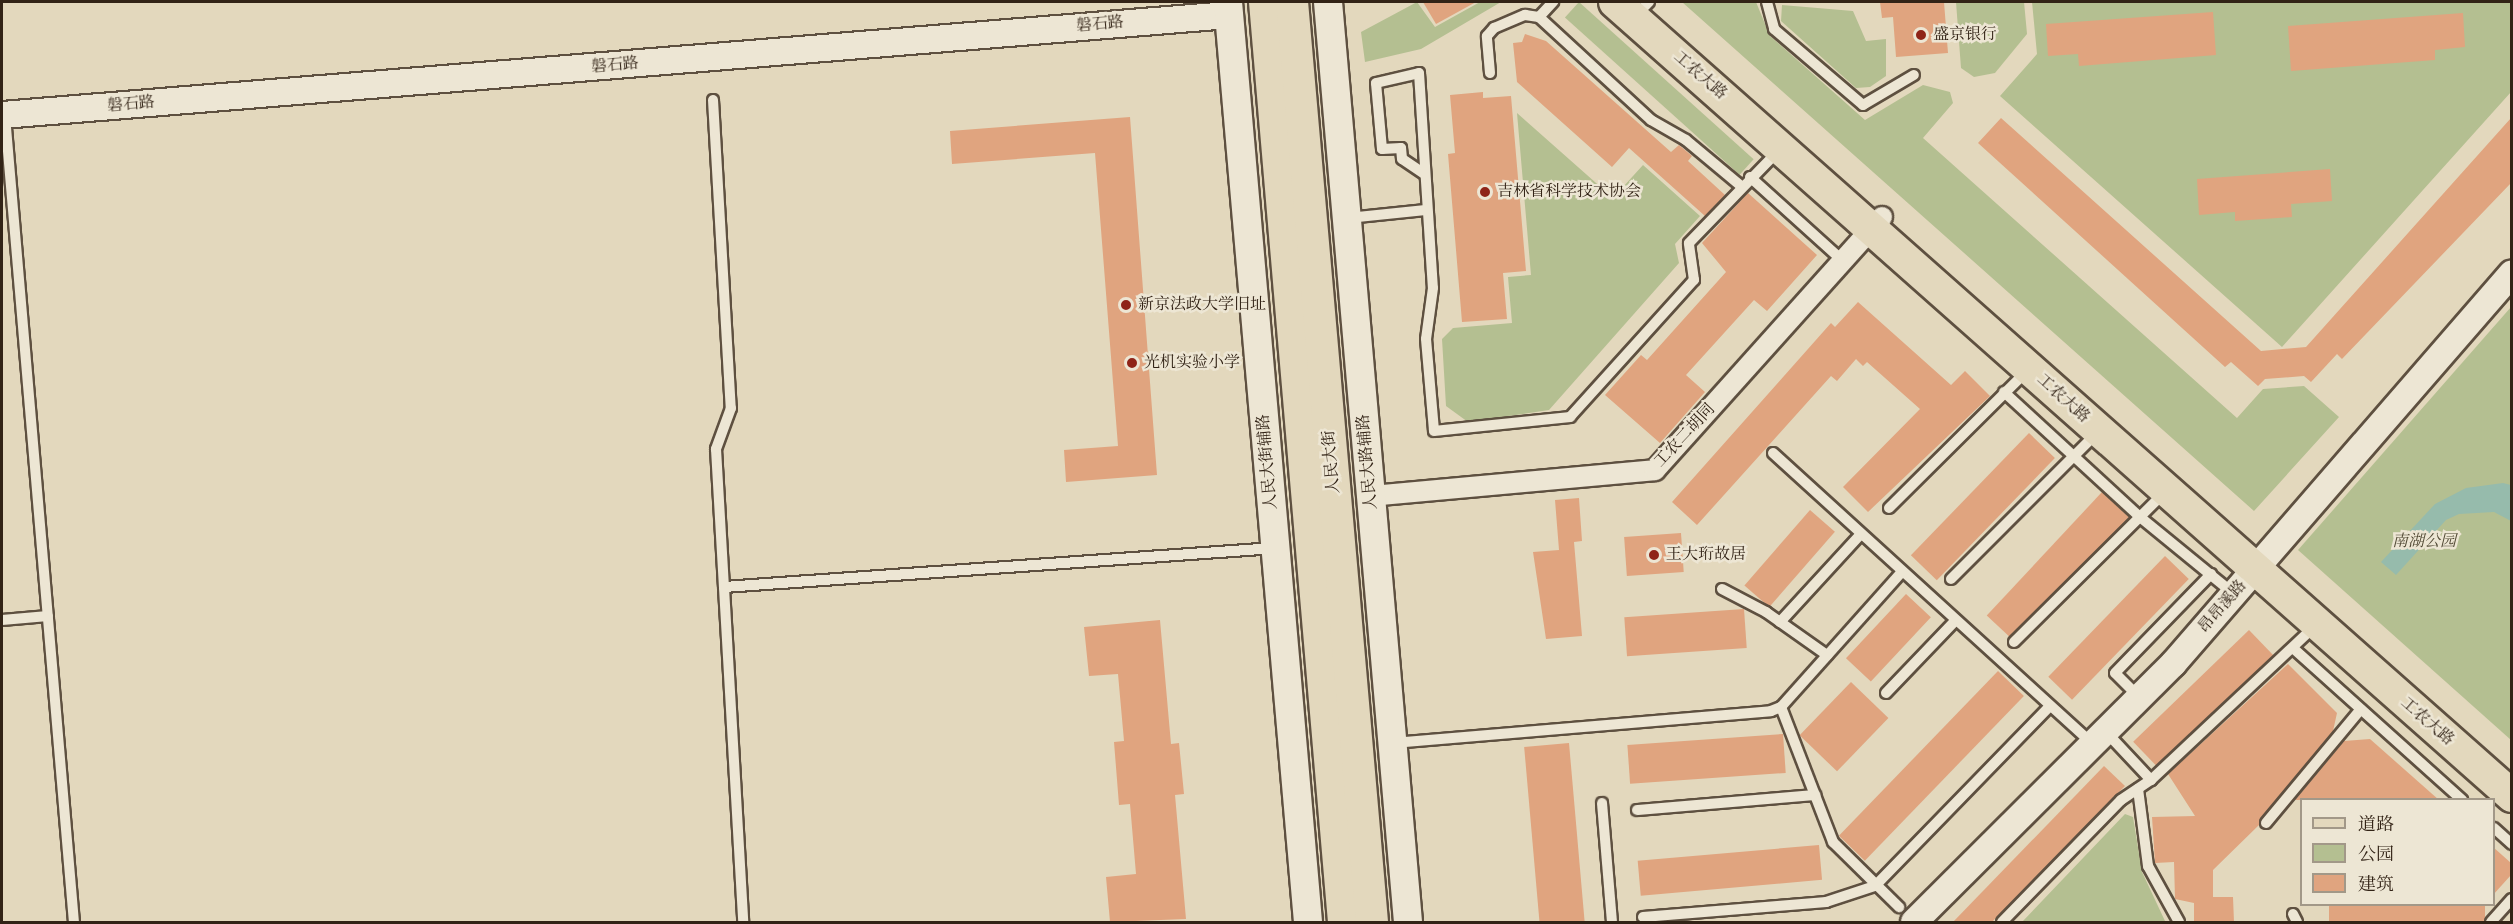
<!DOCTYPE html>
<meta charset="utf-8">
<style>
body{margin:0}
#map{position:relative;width:2513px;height:924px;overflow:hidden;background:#e3d8bd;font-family:Vollkorn,"Noto Serif SC",serif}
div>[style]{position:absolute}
.green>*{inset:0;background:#b4bf91;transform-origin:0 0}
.water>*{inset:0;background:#96bbac}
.building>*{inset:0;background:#e0a47f;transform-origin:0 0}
.roads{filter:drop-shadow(2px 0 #5e5040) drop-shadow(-2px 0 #5e5040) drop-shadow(0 2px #5e5040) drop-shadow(0 -2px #5e5040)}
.service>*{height:10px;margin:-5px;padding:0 5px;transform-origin:5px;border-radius:5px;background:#ede6d4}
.minor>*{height:20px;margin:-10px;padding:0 10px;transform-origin:10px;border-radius:10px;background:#ede6d4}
.tertiary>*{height:26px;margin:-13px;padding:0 13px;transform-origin:13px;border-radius:13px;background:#ede6d4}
.secondary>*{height:28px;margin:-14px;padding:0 14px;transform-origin:14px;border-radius:14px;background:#ede6d4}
.primary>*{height:32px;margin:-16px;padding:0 16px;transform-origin:16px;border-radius:16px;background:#e3d8bd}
.dots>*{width:16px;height:16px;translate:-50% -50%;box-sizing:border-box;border:3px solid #ede6d4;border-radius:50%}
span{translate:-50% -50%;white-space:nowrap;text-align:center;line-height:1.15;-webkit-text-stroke:5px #ede6d4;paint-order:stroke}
.street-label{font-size:16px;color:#322316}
.poi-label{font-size:16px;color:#322316}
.left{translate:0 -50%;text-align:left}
.park-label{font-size:16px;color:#524a35;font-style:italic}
.frame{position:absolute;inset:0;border:3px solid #322316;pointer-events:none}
.legend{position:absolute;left:2300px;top:798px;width:195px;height:108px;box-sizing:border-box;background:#ede6d4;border:2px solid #a29888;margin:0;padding:8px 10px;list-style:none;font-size:18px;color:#322316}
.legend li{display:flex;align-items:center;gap:12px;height:30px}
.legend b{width:30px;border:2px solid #a29888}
</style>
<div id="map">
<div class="green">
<i style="clip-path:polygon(1417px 2px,1435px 27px,1480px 2px,1501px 2px,1421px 49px,1365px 62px,1361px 32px)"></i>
<i style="left:1579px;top:2px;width:235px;height:21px;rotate:42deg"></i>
<i style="clip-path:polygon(1682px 2px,1756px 2px,1770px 36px,1865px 120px,1923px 85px,1950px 92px,1953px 103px,1923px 138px,2237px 418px,2263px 389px,2304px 386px,2339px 417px,2254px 511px)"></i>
<i style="clip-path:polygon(1956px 2px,2024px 2px,2027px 34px,1995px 73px,1974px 77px,1961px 68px)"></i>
<i style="clip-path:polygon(2032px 2px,2511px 2px,2511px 92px,2282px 347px,2000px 96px,2037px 54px)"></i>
<i style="clip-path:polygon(1782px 5px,1853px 11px,1866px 41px,1886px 39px,1886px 76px,1870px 87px,1856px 88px,1781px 21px)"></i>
<i style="clip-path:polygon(1517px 113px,1613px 198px,1643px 165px,1700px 216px,1675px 244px,1679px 263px,1549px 410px,1468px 422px,1446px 406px,1442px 339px,1453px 328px,1512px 323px,1508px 277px,1531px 275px)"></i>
<i style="clip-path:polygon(2511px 307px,2511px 740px,2298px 550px)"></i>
<i style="clip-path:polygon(2125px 814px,2133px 817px,2142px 872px,2165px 921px,2022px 922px)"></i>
</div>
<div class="water">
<i style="clip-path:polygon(2503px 483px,2511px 485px,2511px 521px,2494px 512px,2459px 514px,2446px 520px,2396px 575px,2381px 562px,2435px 504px,2466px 488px)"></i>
</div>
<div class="building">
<i style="clip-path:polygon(1423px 2px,1476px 2px,1436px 24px)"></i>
<i style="clip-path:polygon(1880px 2px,1944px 2px,1948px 53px,1896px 57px,1893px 17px,1882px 18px)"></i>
<i style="clip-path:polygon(2213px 12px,2216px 55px,2079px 66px,2078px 54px,2048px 56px,2046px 24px)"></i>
<i style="clip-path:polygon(2463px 13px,2465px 47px,2435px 50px,2435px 60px,2291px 71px,2288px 26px)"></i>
<i style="clip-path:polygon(1525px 34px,1546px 41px,1671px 152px,1679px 145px,1692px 156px,1688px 161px,1725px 195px,1705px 216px,1629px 148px,1612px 167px,1517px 82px,1513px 43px,1522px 42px)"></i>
<i style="clip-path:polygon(1483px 92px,1483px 98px,1511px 96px,1526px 271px,1503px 273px,1507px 319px,1462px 322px,1448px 154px,1455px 153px,1450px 95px)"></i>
<i style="clip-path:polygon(1130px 117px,1157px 475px,1066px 482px,1064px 450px,1118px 446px,1095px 153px,952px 164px,950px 131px)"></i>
<i style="clip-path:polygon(2001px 118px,2261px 351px,2306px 347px,2511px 118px,2511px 183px,2342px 359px,2337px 354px,2311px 382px,2304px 376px,2265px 379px,2258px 386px,2231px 362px,2225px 367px,1978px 143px)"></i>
<i style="clip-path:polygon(2330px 169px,2332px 201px,2291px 204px,2292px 217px,2235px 221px,2235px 212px,2199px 215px,2197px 179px)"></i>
<i style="clip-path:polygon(1748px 193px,1817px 255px,1767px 311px,1754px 300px,1686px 375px,1705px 392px,1660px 443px,1605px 395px,1641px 355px,1647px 360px,1726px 272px,1702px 243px)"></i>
<i style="clip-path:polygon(1858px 302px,1951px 385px,1965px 371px,1990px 396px,1868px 512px,1843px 487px,1920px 409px,1867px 362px,1863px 366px,1856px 359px,1837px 381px,1831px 376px,1697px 525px,1672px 502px,1831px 323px,1835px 327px)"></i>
<i style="left:2029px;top:433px;width:36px;height:170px;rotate:44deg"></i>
<i style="left:2102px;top:492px;width:37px;height:169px;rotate:43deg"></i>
<i style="clip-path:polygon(1579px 498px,1582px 541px,1574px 542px,1582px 636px,1546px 639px,1533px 552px,1559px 550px,1555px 500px)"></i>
<i style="left:1810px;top:510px;width:33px;height:100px;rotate:41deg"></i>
<i style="left:1681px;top:533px;width:39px;height:57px;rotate:86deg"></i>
<i style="left:2165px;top:556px;width:33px;height:168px;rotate:44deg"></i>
<i style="left:1906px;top:594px;width:34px;height:88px;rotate:43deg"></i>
<i style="left:1744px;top:609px;width:39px;height:120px;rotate:86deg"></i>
<i style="clip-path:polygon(1160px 620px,1171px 744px,1179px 743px,1184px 794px,1175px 795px,1186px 919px,1110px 922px,1106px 877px,1136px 874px,1130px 804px,1119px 805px,1114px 742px,1124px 741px,1118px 674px,1089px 676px,1084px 627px)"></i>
<i style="left:2249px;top:630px;width:35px;height:161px;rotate:46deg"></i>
<i style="clip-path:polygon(2288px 664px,2337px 713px,2333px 731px,2259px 825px,2213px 870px,2213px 897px,2233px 897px,2234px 922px,2194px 922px,2194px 903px,2175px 899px,2174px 862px,2155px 863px,2152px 817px,2195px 816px,2168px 774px)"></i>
<i style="left:1998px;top:671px;width:36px;height:229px;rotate:44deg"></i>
<i style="left:1851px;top:682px;width:52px;height:74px;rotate:44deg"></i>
<i style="left:1783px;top:734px;width:39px;height:156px;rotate:86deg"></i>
<i style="clip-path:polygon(2370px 739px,2439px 800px,2295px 800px,2344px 741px)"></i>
<i style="left:1569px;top:743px;width:180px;height:45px;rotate:85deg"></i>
<i style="clip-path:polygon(2104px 766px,2125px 786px,1992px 922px,1953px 922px)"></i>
<i style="left:1819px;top:845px;width:35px;height:182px;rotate:85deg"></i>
<i style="clip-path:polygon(2493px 847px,2511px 863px,2511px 875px,2493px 895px)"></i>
<i style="left:2329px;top:904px;width:156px;height:19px"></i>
</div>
<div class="roads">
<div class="service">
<i style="left:1767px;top:2px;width:28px;rotate:75deg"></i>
<i style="left:1774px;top:29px;width:117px;rotate:40.5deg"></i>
<i style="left:1863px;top:105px;width:59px;rotate:-30.5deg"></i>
<i style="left:1644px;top:7px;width:7px;rotate:-45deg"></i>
<i style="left:1539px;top:17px;width:152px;rotate:42.6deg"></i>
<i style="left:1651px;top:120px;width:40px;rotate:29.7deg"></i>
<i style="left:1686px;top:140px;width:72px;rotate:39.9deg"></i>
<i style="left:1490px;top:73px;width:37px;rotate:-95deg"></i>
<i style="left:1487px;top:36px;width:11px;rotate:-49deg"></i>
<i style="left:1494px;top:28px;width:34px;rotate:-23deg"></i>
<i style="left:1525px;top:15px;width:14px;rotate:8deg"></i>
<i style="left:1539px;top:17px;width:21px;rotate:-47deg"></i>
<i style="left:713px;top:100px;width:309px;rotate:86.7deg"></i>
<i style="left:731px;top:408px;width:44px;rotate:110.1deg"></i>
<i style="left:716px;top:449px;width:474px;rotate:86.7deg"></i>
<i style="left:5px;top:116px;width:809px;rotate:85.11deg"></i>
<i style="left:1423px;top:173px;width:25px;rotate:-146deg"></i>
<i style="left:1402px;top:159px;width:11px;rotate:-95deg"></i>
<i style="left:1401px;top:148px;width:19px;rotate:177deg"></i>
<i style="left:1382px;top:149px;width:66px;rotate:-95.2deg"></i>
<i style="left:1376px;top:83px;width:44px;rotate:-13.1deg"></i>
<i style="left:1419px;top:73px;width:215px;rotate:86.3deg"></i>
<i style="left:1433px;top:288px;width:51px;rotate:97.8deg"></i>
<i style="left:1426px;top:339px;width:92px;rotate:85deg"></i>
<i style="left:1434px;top:431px;width:137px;rotate:-5.9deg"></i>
<i style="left:1570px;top:417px;width:185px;rotate:-47.9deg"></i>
<i style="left:1694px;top:280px;width:37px;rotate:-98deg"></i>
<i style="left:1689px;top:243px;width:129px;rotate:-45.9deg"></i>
<i style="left:1750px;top:177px;width:125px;rotate:42.1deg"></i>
<i style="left:1348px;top:218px;width:78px;rotate:-5.9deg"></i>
<i style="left:2004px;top:392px;width:185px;rotate:42.6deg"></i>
<i style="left:2140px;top:517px;width:122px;rotate:39.3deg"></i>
<i style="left:1773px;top:453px;width:433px;rotate:42.3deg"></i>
<i style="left:1889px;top:508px;width:194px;rotate:-44.8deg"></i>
<i style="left:1951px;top:579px;width:206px;rotate:-45deg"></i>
<i style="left:724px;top:587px;width:552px;rotate:-4.05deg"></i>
<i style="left:1722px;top:589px;width:50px;rotate:27.6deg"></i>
<i style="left:1766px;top:612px;width:75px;rotate:35.2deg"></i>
<i style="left:2px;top:620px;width:46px;rotate:-5deg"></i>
<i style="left:1780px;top:622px;width:118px;rotate:-47.4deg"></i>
<i style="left:2014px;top:642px;width:211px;rotate:-44.8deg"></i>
<i style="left:2294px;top:649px;width:226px;rotate:41.9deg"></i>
<i style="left:1886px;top:693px;width:100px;rotate:-46.2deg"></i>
<i style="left:2140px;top:698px;width:35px;rotate:-135deg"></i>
<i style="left:2115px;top:673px;width:138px;rotate:-45.9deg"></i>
<i style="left:1781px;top:707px;width:145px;rotate:68.9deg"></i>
<i style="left:1833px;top:842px;width:93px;rotate:44.6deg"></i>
<i style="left:2106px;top:732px;width:66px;rotate:46.8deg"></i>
<i style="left:1393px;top:743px;width:379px;rotate:-4.8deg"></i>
<i style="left:1771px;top:711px;width:11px;rotate:-22deg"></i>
<i style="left:1781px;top:707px;width:180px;rotate:-48.2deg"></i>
<i style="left:2138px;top:789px;width:78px;rotate:82.6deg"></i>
<i style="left:2148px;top:866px;width:64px;rotate:61deg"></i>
<i style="left:1602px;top:803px;width:119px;rotate:85.2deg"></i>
<i style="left:1637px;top:810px;width:179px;rotate:-4.8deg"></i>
<i style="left:2266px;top:823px;width:148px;rotate:-50.2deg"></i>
<i style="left:2494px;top:828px;width:24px;rotate:42deg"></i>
<i style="left:2293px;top:914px;width:9px;rotate:63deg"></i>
<i style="left:1643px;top:917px;width:184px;rotate:-4.7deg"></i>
<i style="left:1826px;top:902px;width:52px;rotate:-18.1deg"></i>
<i style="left:1875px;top:886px;width:251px;rotate:-45.8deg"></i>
<i style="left:2002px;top:922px;width:170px;rotate:-45.7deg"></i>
<i style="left:2121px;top:800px;width:36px;rotate:-34deg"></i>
<i style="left:2151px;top:780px;width:226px;rotate:-43.2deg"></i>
<i style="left:2491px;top:922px;width:31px;rotate:-48deg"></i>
</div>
<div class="minor">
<i style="left:1371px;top:496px;width:285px;rotate:-5.2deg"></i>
<i style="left:1655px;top:470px;width:340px;rotate:-48.1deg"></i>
</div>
<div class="tertiary">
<i style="left:2px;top:115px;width:1231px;rotate:-4.66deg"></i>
<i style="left:1914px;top:922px;width:366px;rotate:-44.9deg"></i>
<i style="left:2173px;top:664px;width:517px;rotate:-49.07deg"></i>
</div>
<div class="secondary">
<i style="left:1228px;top:2px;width:923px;rotate:85.03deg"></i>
<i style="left:1328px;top:2px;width:923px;rotate:85.03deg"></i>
</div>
<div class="primary">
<i style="left:1265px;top:2px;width:923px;rotate:85.09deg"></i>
<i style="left:1292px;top:2px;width:923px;rotate:85.03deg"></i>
<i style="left:1615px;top:2px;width:1198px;rotate:41.51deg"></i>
</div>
</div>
<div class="dots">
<i style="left:1921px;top:35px;background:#8f2418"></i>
<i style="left:1485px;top:192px;background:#8f2418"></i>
<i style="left:1126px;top:305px;background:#8f2418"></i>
<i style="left:1132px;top:363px;background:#8f2418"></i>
<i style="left:1654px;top:555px;background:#8f2418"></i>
</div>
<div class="street-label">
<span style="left:1100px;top:25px;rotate:-5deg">磐石路</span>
<span style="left:615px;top:66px;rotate:-5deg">磐石路</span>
<span style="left:1700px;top:76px;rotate:41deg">工农大路</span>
<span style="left:131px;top:105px;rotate:-5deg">磐石路</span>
<span style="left:2063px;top:399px;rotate:42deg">工农大路</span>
<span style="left:1685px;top:436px;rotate:-47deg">工农二胡同</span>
<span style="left:1268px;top:462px;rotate:-95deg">人民大街辅路</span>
<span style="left:1332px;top:462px;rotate:-95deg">人民大街</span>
<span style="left:1368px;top:462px;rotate:-95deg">人民大路辅路</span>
<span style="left:2223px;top:607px;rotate:-49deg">昂昂溪路</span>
<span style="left:2427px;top:722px;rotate:41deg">工农大路</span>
</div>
<div class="poi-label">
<span class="left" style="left:1933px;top:35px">盛京银行</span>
<span class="left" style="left:1497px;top:192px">吉林省科学技术协会</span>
<span class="left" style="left:1138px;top:305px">新京法政大学旧址</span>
<span class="left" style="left:1144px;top:363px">光机实验小学</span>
<span class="left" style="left:1666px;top:555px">王大珩故居</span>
</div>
<div class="park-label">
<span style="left:2424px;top:542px">南湖公园</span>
</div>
<div class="frame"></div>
<ul class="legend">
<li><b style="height:8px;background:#e3d8bd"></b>道路</li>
<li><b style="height:16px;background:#b4bf91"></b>公园</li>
<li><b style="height:16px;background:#e0a47f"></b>建筑</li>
</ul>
</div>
